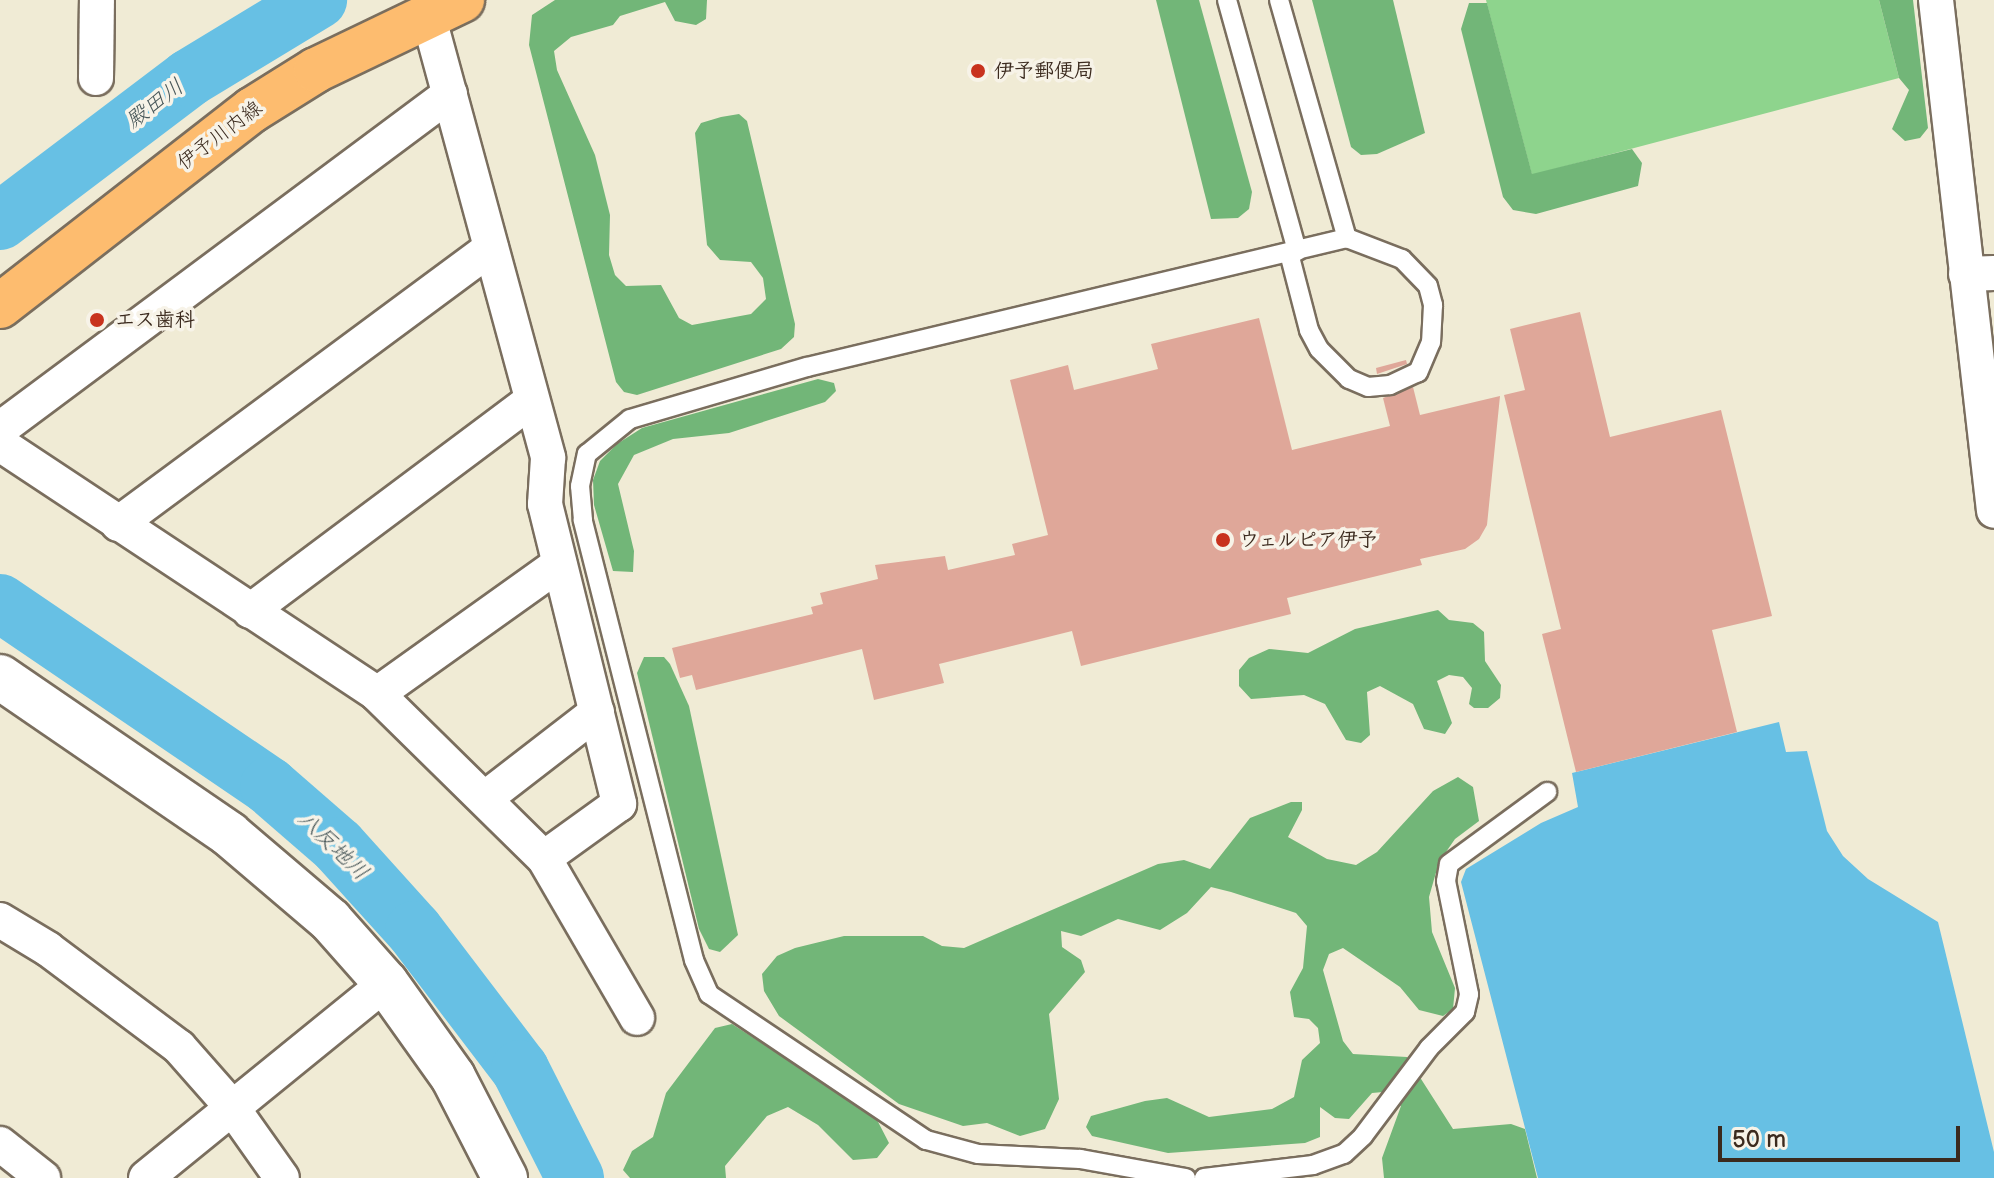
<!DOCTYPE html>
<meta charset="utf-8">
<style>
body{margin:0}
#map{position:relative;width:1994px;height:1178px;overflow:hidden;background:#f0ebd5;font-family:"Balsamiq Sans","Klee One",sans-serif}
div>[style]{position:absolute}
.green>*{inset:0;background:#8ed48d}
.forest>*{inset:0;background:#72b678}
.water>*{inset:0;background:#67c0e4}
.river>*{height:58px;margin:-29px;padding:0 29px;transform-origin:29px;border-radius:29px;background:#67c0e4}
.building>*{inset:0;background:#dfa799}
.roads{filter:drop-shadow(2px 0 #7a6e5e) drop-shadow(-2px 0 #7a6e5e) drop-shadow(0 2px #7a6e5e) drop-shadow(0 -2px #7a6e5e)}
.service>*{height:18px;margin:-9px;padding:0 9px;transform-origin:9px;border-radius:9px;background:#fff}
.minor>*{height:34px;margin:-17px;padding:0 17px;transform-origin:17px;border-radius:17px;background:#fff}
.tertiary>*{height:44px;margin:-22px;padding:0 22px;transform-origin:22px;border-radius:22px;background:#fff}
.primary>*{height:44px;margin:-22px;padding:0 22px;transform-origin:22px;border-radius:22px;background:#fdbc6f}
.dots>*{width:22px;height:22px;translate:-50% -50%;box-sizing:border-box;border:4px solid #f7f3e8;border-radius:50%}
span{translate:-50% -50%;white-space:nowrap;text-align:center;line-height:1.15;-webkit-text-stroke:7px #f7f3e8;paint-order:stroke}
.poi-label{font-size:20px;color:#3b2a1e;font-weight:700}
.left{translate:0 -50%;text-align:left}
.street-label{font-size:20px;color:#3b2a1e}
.water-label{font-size:22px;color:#485759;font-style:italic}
.scale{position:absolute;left:1718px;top:1126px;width:242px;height:36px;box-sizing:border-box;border:4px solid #3b2a1e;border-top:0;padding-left:10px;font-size:24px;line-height:28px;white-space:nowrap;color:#3b2a1e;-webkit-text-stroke:6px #f7f3e8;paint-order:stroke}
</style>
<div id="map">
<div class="green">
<i style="clip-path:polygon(1486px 0,1879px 0,1899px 78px,1532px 175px)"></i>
</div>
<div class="forest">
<i style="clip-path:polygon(555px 0,707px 0,706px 19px,696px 25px,675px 21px,665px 2px,620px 16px,613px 25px,571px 37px,554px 51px,557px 70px,595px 155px,610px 215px,609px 255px,615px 275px,626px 286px,661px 285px,679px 318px,692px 325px,751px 314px,766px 299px,763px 278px,751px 262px,720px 260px,707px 245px,695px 133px,701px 123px,721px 117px,739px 114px,747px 121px,795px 324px,794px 337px,781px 349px,637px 395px,624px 392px,616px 382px,529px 45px,532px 15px)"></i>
<i style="clip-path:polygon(1156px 0,1199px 0,1252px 192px,1249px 209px,1238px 218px,1211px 219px)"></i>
<i style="clip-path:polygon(1312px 0,1393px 0,1425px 133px,1377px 154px,1361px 155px,1351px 147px)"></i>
<i style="clip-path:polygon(1879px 0,1913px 0,1928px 128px,1920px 138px,1905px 141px,1892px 129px,1909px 90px,1899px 78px)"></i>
<i style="clip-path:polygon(1469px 3px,1487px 3px,1532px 174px,1632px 149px,1642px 163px,1638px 186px,1536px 214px,1513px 210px,1503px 197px,1461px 29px)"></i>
<i style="clip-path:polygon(818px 379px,834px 383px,836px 391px,825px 402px,729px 433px,673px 439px,634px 455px,618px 484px,634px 551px,633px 572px,613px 571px,594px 505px,593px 480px,600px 461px,617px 444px,642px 428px)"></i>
<i style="clip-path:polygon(1438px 610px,1449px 620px,1473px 623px,1484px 632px,1485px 661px,1501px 685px,1500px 698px,1488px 708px,1474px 708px,1469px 704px,1472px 688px,1463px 677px,1449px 675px,1437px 681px,1452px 723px,1445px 734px,1424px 729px,1413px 704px,1380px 686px,1367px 692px,1370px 735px,1361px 743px,1346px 740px,1325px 704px,1304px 695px,1251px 699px,1239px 686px,1239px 670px,1249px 658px,1269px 649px,1308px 653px,1355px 629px)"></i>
<i style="clip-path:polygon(644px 657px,664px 657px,670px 664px,689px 706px,738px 935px,720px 952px,709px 949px,699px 929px,637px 673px)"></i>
<i style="clip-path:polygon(1458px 777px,1473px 787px,1479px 821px,1455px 839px,1439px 862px,1429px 897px,1432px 932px,1455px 988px,1453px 1009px,1443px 1016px,1419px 1010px,1400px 987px,1343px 948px,1329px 954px,1323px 970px,1343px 1041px,1353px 1054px,1407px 1057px,1453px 1129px,1511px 1124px,1525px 1129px,1537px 1178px,1384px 1178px,1382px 1158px,1401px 1106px,1383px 1092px,1372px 1093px,1349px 1119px,1335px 1118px,1320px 1107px,1320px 1137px,1305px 1143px,1168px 1153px,1092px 1136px,1086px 1127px,1091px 1116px,1145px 1101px,1167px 1098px,1209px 1117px,1272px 1109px,1294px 1097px,1302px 1060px,1320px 1043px,1318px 1028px,1309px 1019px,1294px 1017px,1290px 992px,1303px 968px,1307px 926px,1296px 913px,1231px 892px,1211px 887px,1187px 913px,1160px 930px,1118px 919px,1081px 936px,1061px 931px,1062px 947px,1081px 960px,1085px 972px,1049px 1014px,1059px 1099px,1045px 1129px,1020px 1136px,987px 1123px,963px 1126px,899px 1104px,779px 1016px,764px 991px,762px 974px,777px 956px,795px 948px,844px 936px,923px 936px,942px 946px,964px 948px,1158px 864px,1184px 860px,1210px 869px,1250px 818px,1291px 802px,1302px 802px,1302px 810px,1288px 837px,1327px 859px,1356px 865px,1377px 852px,1433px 791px)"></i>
<i style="clip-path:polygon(732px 1024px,875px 1116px,889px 1143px,877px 1158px,853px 1160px,818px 1125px,788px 1107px,767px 1116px,725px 1166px,726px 1178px,630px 1178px,623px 1170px,632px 1151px,653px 1137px,666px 1093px,715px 1028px)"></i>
</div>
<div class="water">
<i style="clip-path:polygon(1779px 722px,1786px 752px,1807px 751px,1827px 831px,1843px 856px,1868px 879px,1938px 922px,1994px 1152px,1994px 1178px,1538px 1178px,1461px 882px,1466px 869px,1541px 823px,1578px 807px,1572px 773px)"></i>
</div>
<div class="river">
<i style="left:0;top:221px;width:237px;rotate:-37.1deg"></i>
<i style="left:189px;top:78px;width:151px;rotate:-31.2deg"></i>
<i style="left:0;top:603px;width:325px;rotate:34.2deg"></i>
<i style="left:269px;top:786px;width:91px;rotate:41deg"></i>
<i style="left:338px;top:846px;width:113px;rotate:47.9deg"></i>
<i style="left:414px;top:930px;width:175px;rotate:52.7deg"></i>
<i style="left:520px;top:1069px;width:122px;rotate:63.2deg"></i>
</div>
<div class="building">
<i style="clip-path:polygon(1580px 312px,1610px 437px,1721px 410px,1772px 616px,1712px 630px,1737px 732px,1576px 772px,1542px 634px,1561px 629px,1504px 395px,1525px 390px,1510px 329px)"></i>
<i style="clip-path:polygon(1259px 318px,1292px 450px,1390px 426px,1383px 398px,1413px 387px,1420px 415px,1500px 396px,1487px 525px,1479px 539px,1465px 549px,1420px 559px,1422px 565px,1287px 598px,1291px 614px,1081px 666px,1072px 631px,939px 664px,944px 683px,874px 700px,862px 649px,696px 690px,692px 675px,680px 678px,672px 648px,813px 614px,811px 607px,823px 604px,820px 593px,878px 579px,875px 565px,945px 556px,948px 570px,1015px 555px,1012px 544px,1048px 535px,1010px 380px,1068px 365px,1074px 390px,1158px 369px,1151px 344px)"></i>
<i style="clip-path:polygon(1406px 360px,1407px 364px,1377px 374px,1376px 368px)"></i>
</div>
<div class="roads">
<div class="service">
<i style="left:1227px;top:0;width:261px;rotate:74.4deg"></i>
<i style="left:1279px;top:0;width:248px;rotate:74.1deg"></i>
<i style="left:1186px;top:1178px;width:108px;rotate:-169.8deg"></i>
<i style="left:1080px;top:1159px;width:102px;rotate:-177.2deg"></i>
<i style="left:978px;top:1154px;width:54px;rotate:-164.9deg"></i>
<i style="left:926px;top:1140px;width:262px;rotate:-146.1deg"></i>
<i style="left:709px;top:994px;width:37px;rotate:-114deg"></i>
<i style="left:694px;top:960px;width:454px;rotate:-104.2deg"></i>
<i style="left:583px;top:520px;width:34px;rotate:-95deg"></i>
<i style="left:580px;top:486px;width:33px;rotate:-78deg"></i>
<i style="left:587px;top:454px;width:55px;rotate:-39.1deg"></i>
<i style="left:630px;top:419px;width:184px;rotate:-16.4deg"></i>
<i style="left:807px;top:367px;width:555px;rotate:-13.44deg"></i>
<i style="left:1347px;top:238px;width:59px;rotate:20.9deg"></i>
<i style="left:1402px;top:259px;width:37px;rotate:46deg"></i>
<i style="left:1428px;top:286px;width:20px;rotate:75deg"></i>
<i style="left:1433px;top:305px;width:37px;rotate:93deg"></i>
<i style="left:1431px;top:342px;width:33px;rotate:113deg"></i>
<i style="left:1418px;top:372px;width:31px;rotate:155deg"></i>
<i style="left:1390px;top:385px;width:22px;rotate:175deg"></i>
<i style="left:1368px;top:387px;width:21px;rotate:-157deg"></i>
<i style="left:1349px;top:379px;width:42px;rotate:-135deg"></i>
<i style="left:1319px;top:349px;width:21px;rotate:-118deg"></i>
<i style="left:1309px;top:330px;width:80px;rotate:-104.6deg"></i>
<i style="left:1204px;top:1178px;width:110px;rotate:-6.8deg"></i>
<i style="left:1313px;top:1165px;width:33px;rotate:-20deg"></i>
<i style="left:1344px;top:1154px;width:26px;rotate:-43deg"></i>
<i style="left:1363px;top:1136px;width:110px;rotate:-53.1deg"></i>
<i style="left:1429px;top:1048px;width:51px;rotate:-45deg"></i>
<i style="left:1465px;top:1012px;width:18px;rotate:-77deg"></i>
<i style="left:1469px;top:994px;width:115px;rotate:-101.5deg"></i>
<i style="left:1446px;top:881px;width:17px;rotate:-80deg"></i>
<i style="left:1449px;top:864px;width:122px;rotate:-36.3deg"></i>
</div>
<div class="minor">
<i style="left:1936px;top:0;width:514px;rotate:83.52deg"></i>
<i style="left:428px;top:15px;width:459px;rotate:74.8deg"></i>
<i style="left:548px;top:458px;width:46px;rotate:93.7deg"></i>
<i style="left:545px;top:504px;width:309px;rotate:76.1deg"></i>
<i style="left:619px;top:804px;width:92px;rotate:144.2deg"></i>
<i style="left:96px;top:78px;width:78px;rotate:-89.3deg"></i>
<i style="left:1966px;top:274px;width:28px;rotate:-2deg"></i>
<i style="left:0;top:429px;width:561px;rotate:-36.67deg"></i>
<i style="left:0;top:444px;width:452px;rotate:33.5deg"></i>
<i style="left:377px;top:694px;width:234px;rotate:44.5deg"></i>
<i style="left:544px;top:858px;width:185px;rotate:59.8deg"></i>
<i style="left:118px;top:524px;width:464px;rotate:-36.5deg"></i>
<i style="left:250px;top:611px;width:352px;rotate:-36.8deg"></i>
<i style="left:377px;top:694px;width:224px;rotate:-35.5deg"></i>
<i style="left:487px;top:797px;width:139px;rotate:-37.7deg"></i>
<i style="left:0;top:920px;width:56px;rotate:31.1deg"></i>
<i style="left:48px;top:949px;width:164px;rotate:36.8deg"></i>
<i style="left:179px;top:1047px;width:79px;rotate:48.6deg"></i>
<i style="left:231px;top:1106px;width:88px;rotate:54.7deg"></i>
<i style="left:0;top:1144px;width:55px;rotate:38.3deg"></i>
<i style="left:146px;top:1178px;width:309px;rotate:-39.1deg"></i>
</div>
<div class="tertiary">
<i style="left:0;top:677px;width:278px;rotate:34.4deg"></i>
<i style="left:229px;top:834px;width:133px;rotate:40.4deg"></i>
<i style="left:330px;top:920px;width:84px;rotate:48.4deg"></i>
<i style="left:386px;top:983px;width:115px;rotate:54.5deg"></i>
<i style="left:453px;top:1077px;width:114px;rotate:62.8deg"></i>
</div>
<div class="primary">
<i style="left:0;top:306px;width:319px;rotate:-37.9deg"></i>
<i style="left:252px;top:110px;width:75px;rotate:-32deg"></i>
<i style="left:316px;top:70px;width:162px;rotate:-25.6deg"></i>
</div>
</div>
<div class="dots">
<i style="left:978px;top:71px;background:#c8321e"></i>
<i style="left:97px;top:320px;background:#c8321e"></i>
<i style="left:1223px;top:540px;background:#c8321e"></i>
</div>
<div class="poi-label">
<span class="left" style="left:994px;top:71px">伊予郵便局</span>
<span class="left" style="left:115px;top:320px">エス歯科</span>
<span class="left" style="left:1239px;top:540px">ウェルピア伊予</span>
</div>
<div class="street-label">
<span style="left:220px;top:136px;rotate:-37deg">伊予川内線</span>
</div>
<div class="water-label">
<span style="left:155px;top:104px;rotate:-37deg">殿田川</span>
<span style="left:333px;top:846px;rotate:44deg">八反地川</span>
</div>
<div class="scale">50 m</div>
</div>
